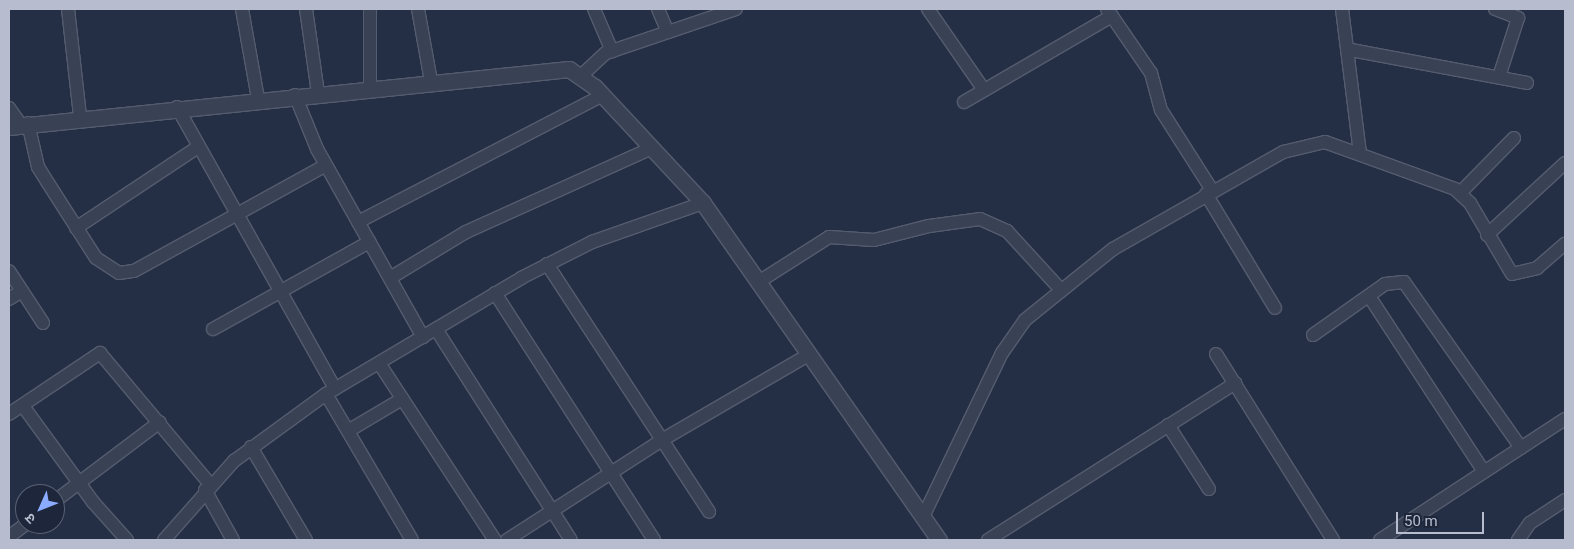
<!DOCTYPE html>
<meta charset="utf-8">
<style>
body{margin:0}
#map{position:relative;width:1574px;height:549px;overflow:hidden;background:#242f45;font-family:Roboto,"Noto Sans Devanagari",sans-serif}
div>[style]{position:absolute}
.roads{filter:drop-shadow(1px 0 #555c6f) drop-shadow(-1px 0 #555c6f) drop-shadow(0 1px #555c6f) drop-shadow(0 -1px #555c6f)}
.minor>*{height:12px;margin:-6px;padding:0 6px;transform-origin:6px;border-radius:6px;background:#394255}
.tertiary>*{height:15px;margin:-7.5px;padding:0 7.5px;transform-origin:7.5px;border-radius:7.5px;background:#394255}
span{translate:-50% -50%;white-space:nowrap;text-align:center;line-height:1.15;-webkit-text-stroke:4.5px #1d263a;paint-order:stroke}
.frame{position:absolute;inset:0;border:10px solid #b7bdce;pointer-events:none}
.north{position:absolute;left:15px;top:484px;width:50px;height:50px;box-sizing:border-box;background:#1d263a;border:1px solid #5b6275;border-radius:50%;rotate:226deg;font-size:14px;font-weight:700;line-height:20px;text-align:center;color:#b7bdce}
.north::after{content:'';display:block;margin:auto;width:18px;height:22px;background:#8babff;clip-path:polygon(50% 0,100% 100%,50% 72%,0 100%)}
.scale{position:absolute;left:1396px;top:512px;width:88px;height:22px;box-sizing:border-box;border:2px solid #b7bdce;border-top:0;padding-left:6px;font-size:15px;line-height:18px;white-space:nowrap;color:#b7bdce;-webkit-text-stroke:4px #1d263a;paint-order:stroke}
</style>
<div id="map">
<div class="roads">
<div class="minor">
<i style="left:68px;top:9px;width:108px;rotate:83.6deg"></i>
<i style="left:242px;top:9px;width:91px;rotate:79.9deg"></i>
<i style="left:306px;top:9px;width:85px;rotate:81.9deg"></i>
<i style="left:418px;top:9px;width:73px;rotate:79.8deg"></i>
<i style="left:594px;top:9px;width:46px;rotate:66.8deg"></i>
<i style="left:658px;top:9px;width:25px;rotate:67deg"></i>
<i style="left:928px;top:9px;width:98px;rotate:55.3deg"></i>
<i style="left:1107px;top:9px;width:78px;rotate:55.5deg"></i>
<i style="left:1151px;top:73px;width:38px;rotate:75deg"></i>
<i style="left:1161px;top:110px;width:95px;rotate:57.5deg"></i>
<i style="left:1342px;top:9px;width:145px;rotate:82.9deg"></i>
<i style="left:1495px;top:9px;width:25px;rotate:21deg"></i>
<i style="left:1518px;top:18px;width:62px;rotate:107.9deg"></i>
<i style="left:1351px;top:50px;width:179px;rotate:10.6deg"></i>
<i style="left:582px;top:75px;width:33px;rotate:-43deg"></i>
<i style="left:606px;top:53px;width:137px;rotate:-18.7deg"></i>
<i style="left:370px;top:87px;width:78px;rotate:-90deg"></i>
<i style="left:295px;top:95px;width:58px;rotate:67.8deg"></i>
<i style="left:317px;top:149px;width:216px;rotate:60.6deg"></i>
<i style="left:964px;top:102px;width:171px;rotate:-30.2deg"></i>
<i style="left:177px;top:107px;width:323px;rotate:60.7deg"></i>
<i style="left:9px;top:108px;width:19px;rotate:55deg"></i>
<i style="left:28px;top:123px;width:45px;rotate:77.2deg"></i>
<i style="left:38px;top:167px;width:19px;rotate:58deg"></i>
<i style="left:48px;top:183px;width:89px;rotate:57.4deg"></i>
<i style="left:96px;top:258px;width:27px;rotate:33deg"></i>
<i style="left:119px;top:273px;width:15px;rotate:-8deg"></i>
<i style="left:134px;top:271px;width:219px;rotate:-28.9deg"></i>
<i style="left:1460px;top:193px;width:77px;rotate:-45.5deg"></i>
<i style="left:1206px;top:194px;width:133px;rotate:58.8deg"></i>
<i style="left:358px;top:222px;width:276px;rotate:-27.4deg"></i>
<i style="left:76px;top:228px;width:146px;rotate:-33.6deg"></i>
<i style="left:1487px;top:235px;width:106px;rotate:-42.7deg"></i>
<i style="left:547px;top:264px;width:296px;rotate:56.8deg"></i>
<i style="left:9px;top:271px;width:62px;rotate:56.8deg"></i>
<i style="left:390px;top:278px;width:89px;rotate:-31.2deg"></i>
<i style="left:466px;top:232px;width:204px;rotate:-24.3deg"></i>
<i style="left:760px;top:281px;width:82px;rotate:-32.5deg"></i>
<i style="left:829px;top:237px;width:45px;rotate:3.8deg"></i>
<i style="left:874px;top:240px;width:57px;rotate:-14.3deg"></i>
<i style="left:929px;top:226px;width:51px;rotate:-7.8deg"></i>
<i style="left:980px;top:219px;width:30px;rotate:24deg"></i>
<i style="left:1007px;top:231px;width:80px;rotate:47.5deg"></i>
<i style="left:495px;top:293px;width:294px;rotate:57.2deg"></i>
<i style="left:1369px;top:296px;width:210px;rotate:56.8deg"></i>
<i style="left:9px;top:299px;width:15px;rotate:-32deg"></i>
<i style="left:213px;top:329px;width:179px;rotate:-29.1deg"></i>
<i style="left:436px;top:329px;width:250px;rotate:57.4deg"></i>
<i style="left:1313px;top:335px;width:88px;rotate:-35.3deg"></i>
<i style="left:1385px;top:284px;width:19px;rotate:-6deg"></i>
<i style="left:1404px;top:282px;width:203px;rotate:54.8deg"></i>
<i style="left:1216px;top:354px;width:220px;rotate:57.8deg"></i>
<i style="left:379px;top:363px;width:212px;rotate:56.8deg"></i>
<i style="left:326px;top:394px;width:169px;rotate:59.5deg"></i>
<i style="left:23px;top:406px;width:119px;rotate:53.9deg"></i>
<i style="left:93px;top:502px;width:51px;rotate:48.2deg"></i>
<i style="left:9px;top:414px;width:110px;rotate:-33.8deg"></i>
<i style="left:100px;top:353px;width:171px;rotate:50deg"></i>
<i style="left:1168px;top:425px;width:76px;rotate:57.4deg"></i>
<i style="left:348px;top:431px;width:63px;rotate:-30.7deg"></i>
<i style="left:251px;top:447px;width:108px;rotate:59.4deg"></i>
<i style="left:205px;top:490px;width:57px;rotate:60.8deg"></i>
<i style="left:55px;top:501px;width:131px;rotate:-37deg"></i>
<i style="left:923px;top:517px;width:182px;rotate:-64.3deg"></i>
<i style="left:1002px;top:353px;width:40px;rotate:-55.1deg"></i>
<i style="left:1025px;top:320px;width:113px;rotate:-38.9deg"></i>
<i style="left:1113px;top:249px;width:196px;rotate:-29.7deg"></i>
<i style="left:1283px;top:152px;width:43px;rotate:-13.4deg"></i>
<i style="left:1325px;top:142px;width:138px;rotate:19.9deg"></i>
<i style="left:1455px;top:189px;width:21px;rotate:43deg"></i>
<i style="left:1470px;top:203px;width:82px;rotate:59.4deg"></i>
<i style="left:1512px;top:274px;width:26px;rotate:-13deg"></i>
<i style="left:1537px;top:268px;width:37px;rotate:-41deg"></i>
<i style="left:10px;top:536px;width:20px;rotate:-37deg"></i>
<i style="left:164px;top:540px;width:106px;rotate:-48.5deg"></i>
<i style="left:234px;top:461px;width:114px;rotate:-36.1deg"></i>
<i style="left:326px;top:394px;width:227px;rotate:-30.7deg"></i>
<i style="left:521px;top:278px;width:80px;rotate:-26.9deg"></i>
<i style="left:592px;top:242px;width:118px;rotate:-19.4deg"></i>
<i style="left:507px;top:540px;width:184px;rotate:-32.8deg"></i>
<i style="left:662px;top:440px;width:171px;rotate:-30.2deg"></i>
<i style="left:988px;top:540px;width:293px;rotate:-32.4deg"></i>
<i style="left:1380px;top:540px;width:221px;rotate:-33.2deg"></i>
<i style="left:1518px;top:540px;width:21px;rotate:-55deg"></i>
<i style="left:1530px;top:523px;width:42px;rotate:-33.3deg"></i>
</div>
<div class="tertiary">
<i style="left:9px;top:127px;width:563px;rotate:-5.91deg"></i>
<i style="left:569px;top:69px;width:32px;rotate:35deg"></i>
<i style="left:595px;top:87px;width:158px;rotate:47deg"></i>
<i style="left:703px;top:203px;width:411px;rotate:55deg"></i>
</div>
</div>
<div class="frame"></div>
<div class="north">उ</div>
<div class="scale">50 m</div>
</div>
